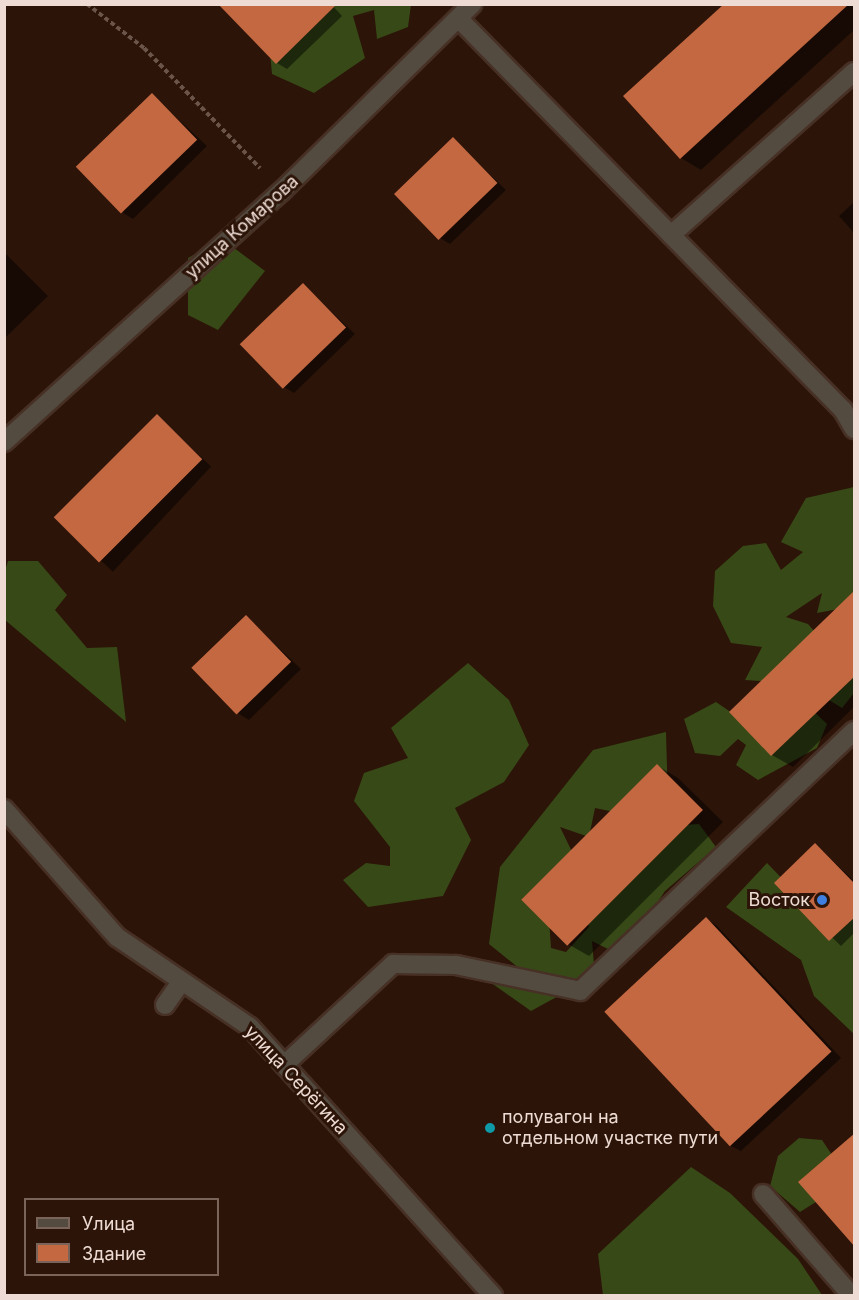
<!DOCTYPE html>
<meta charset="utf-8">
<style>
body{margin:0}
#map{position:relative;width:859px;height:1300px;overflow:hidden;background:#2c1408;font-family:Inter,sans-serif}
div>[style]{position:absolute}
.forest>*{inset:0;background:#374916}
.shadow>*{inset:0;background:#0007;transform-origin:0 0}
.building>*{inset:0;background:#c46842;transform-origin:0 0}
.path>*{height:4px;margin-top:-2px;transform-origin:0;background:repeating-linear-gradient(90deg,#6b554a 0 4.5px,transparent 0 7.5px)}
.roads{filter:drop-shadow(2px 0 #473025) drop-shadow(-2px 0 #473025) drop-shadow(0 2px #473025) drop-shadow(0 -2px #473025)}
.minor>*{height:18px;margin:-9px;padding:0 9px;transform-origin:9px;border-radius:9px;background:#534b40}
.dots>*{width:16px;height:16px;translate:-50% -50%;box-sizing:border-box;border:3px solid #2c1408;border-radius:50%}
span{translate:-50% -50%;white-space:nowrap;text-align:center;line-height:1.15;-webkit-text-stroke:6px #2c1408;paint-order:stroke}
.street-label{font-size:18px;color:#eedcd4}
.poi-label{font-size:18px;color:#eedcd4}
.right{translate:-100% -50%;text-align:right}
.left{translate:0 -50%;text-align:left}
.frame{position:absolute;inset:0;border:6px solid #eedcd4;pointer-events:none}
.legend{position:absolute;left:24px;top:1198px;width:195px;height:78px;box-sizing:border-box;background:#2c1408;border:2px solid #7a645a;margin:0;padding:8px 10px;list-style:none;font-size:18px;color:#eedcd4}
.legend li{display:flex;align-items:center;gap:12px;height:30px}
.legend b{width:30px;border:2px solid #7a645a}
</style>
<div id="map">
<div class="forest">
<i style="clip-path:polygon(296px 5px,411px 5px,408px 27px,377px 39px,374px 10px,353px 16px,365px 58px,314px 93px,272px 74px,268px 32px)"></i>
<i style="clip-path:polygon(222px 239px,265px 271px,218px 330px,188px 315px,188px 258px)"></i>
<i style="clip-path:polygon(854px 487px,854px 606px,817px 613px,822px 593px,786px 617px,808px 624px,823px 641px,854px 638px,854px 693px,842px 708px,816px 692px,807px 705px,827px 724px,817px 748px,758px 780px,736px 765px,746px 745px,738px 739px,720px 756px,695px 753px,684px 719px,716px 702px,757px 730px,778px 682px,745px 680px,762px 647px,731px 643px,713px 606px,715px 571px,743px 546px,766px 543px,781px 570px,803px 552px,781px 542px,806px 498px)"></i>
<i style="clip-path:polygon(8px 561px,38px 561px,67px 595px,55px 610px,87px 648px,117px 647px,126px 722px,5px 620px,5px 571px)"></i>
<i style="clip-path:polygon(468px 663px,509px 700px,529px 745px,504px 782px,455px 808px,471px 840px,443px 896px,368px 907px,343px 880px,366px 863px,390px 866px,390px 847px,354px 801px,364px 773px,408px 758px,391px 728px)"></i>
<i style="clip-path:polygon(666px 732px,668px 802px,629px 815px,595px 808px,589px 837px,560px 827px,578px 864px,547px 890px,551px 948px,566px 952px,589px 927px,581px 890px,658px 827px,699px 824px,716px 847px,665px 891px,622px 956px,592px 941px,595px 976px,531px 1011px,490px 982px,520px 969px,489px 944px,500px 867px,593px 750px)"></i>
<i style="clip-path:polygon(767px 863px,798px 895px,854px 897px,854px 1034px,814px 996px,801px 960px,726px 907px)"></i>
<i style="clip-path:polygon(799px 1138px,822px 1140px,838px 1164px,835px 1190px,800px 1212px,770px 1186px,778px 1156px)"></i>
<i style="clip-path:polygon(691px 1167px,730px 1193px,798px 1259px,822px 1295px,603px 1295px,598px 1254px)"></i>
</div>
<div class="shadow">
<i style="clip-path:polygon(331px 4px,342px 16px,287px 69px,277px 63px)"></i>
<i style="clip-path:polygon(726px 4px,854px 4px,854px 30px,701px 170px,681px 158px)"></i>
<i style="clip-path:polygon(152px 95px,207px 146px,133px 219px,123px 213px)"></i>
<i style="clip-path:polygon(453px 139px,506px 190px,450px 244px,440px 238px)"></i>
<i style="clip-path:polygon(854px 202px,854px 233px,839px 216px)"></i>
<i style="clip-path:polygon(4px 252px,48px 296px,4px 339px)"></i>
<i style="clip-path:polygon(303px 285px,355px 334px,294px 393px,284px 387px)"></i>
<i style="left:157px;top:416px;width:74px;height:144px;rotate:43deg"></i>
<i style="clip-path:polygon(854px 593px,854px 707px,793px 767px,772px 755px,731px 712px)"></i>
<i style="clip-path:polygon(246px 617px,301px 669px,249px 720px,239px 714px)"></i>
<i style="clip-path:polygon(658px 766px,678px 778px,723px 822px,589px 956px,568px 944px)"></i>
<i style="clip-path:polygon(816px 845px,854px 881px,854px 933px,841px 946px,776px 883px)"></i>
<i style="clip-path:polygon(706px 919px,716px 925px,841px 1058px,741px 1151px,731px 1146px)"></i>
</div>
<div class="building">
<i style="clip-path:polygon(218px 4px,337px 4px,276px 64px)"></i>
<i style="clip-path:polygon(724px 4px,849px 4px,680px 159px,623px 96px)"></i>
<i style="left:152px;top:93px;width:65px;height:106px;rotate:46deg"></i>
<i style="left:453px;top:137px;width:64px;height:82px;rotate:46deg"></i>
<i style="left:303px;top:283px;width:62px;height:88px;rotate:46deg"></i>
<i style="left:157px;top:414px;width:64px;height:146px;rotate:45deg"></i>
<i style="clip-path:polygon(855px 590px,855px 676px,771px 756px,729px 712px)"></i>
<i style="left:246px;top:615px;width:65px;height:76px;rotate:46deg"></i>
<i style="left:657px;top:764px;width:65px;height:192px;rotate:45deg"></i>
<i style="clip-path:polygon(815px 843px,855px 884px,855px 917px,829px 941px,774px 883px)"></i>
<i style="left:706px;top:917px;width:184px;height:139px;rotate:47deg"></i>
<i style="clip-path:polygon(855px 1133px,855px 1247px,798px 1182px)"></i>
</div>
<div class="path">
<i style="left:87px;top:4px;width:72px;rotate:37.7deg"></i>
<i style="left:144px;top:48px;width:167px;rotate:46deg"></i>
</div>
<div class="roads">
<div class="minor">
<i style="left:459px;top:19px;width:548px;rotate:45.52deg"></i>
<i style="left:843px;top:410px;width:22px;rotate:60deg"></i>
<i style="left:671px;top:235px;width:245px;rotate:-41.7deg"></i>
<i style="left:4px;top:442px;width:375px;rotate:-42.1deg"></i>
<i style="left:282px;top:191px;width:267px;rotate:-44.5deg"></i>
<i style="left:4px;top:809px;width:171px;rotate:48.6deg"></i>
<i style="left:117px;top:937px;width:161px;rotate:34.1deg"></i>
<i style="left:250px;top:1027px;width:363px;rotate:47.9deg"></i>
<i style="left:165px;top:1005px;width:29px;rotate:-55deg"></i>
<i style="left:284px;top:1065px;width:149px;rotate:-42.8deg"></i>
<i style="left:393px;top:964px;width:63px;rotate:0.9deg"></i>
<i style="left:456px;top:965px;width:127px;rotate:11.8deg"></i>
<i style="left:580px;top:991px;width:378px;rotate:-43.5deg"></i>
<i style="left:763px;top:1194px;width:135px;rotate:48.9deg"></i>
</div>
</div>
<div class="dots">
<i style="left:822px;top:900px;background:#3f7fe0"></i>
<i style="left:490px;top:1128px;background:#0f9aa8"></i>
</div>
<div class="street-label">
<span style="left:242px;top:227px;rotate:-42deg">улица Комарова</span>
<span style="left:296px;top:1080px;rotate:47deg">улица Серёгина</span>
</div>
<div class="poi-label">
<span class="right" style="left:810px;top:900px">Восток</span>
<span class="left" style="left:502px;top:1128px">полувагон на<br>отдельном участке пути</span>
</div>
<div class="frame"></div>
<ul class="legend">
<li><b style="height:8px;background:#534b40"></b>Улица</li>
<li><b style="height:16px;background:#c46842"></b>Здание</li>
</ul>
</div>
